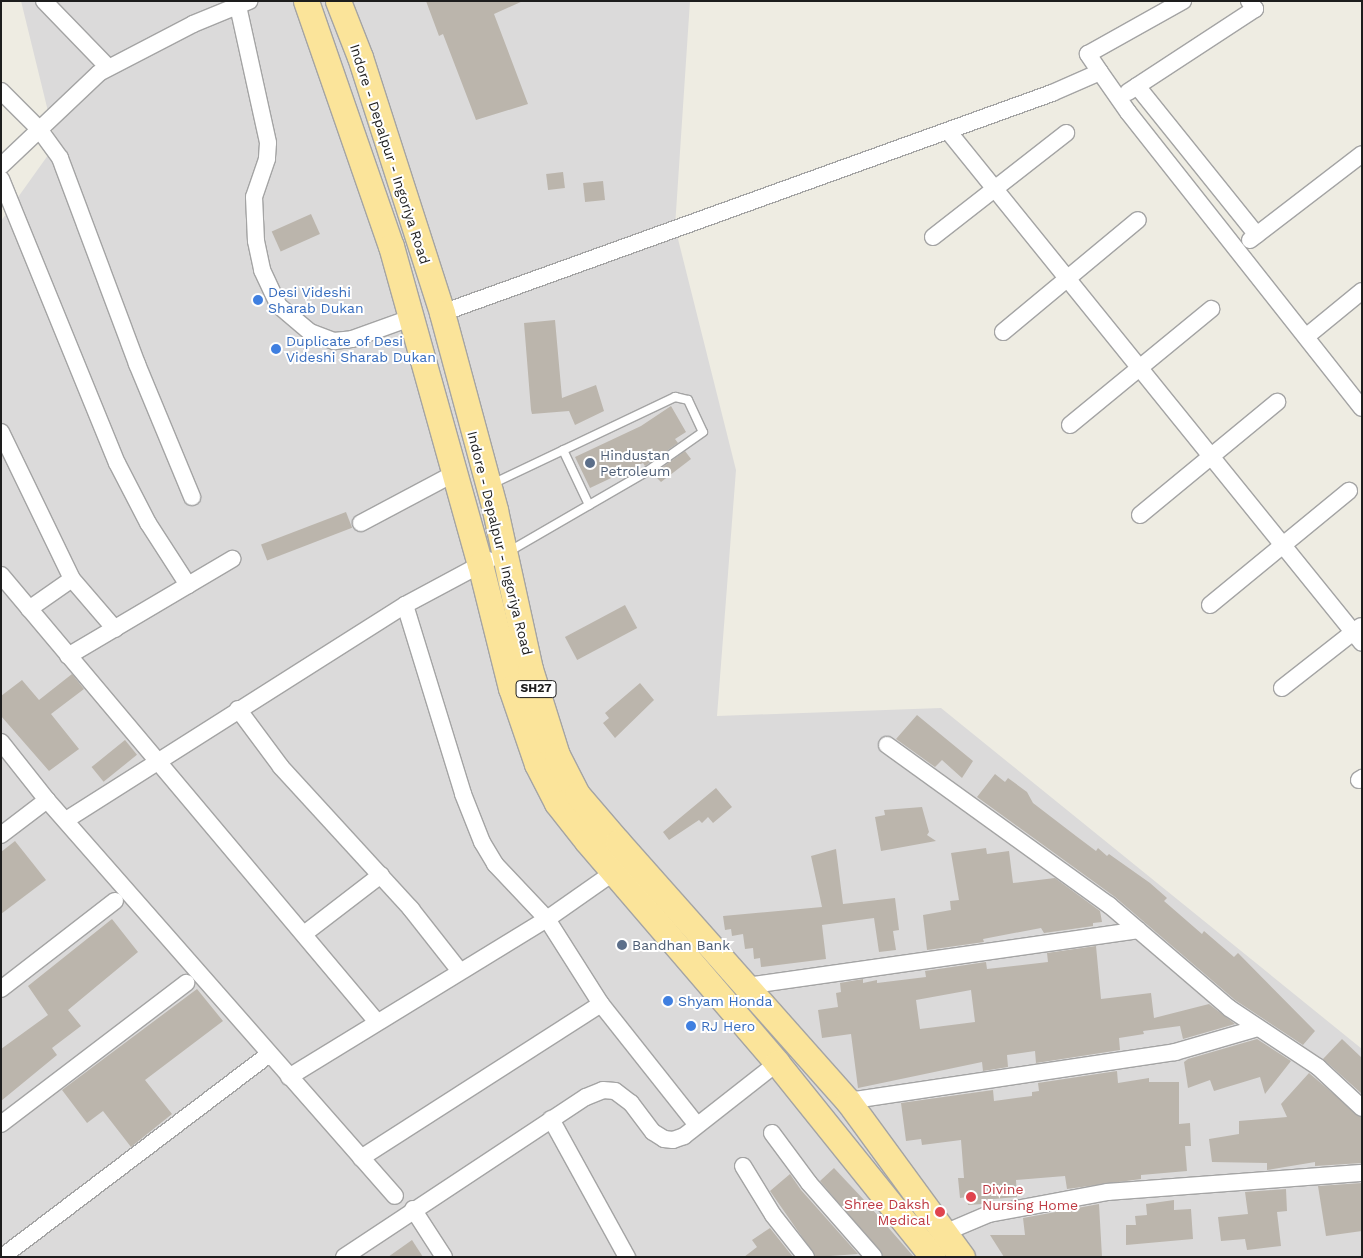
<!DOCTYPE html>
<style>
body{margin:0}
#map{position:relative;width:1363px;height:1258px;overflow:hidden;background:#eeece2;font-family:"Work Sans",sans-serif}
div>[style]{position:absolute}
.residential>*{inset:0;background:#dbdada}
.building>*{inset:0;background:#bbb5ac;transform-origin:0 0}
.roads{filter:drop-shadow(1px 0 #a4a4a4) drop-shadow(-1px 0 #a4a4a4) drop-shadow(0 1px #a4a4a4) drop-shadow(0 -1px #a4a4a4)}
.lane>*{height:8px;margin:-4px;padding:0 4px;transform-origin:4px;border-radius:4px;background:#fff}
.street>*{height:16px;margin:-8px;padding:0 8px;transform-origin:8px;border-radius:8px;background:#fff}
.primary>*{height:25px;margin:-12.5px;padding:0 12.5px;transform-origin:12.5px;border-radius:12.5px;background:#fbe49a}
.dots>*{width:14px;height:14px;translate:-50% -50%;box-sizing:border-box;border:2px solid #fff;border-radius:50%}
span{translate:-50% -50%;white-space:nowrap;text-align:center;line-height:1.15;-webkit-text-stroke:4px #fff;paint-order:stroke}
.shield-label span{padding:1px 4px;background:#fff;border:1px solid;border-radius:4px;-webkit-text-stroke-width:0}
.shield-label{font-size:12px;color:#1d1d1d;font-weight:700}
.street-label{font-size:14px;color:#1d1d1d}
.shop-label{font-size:14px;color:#366cbe}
.left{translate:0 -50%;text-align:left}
.service-label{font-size:14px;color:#4e5e75}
.health-label{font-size:14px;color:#be3a42}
.right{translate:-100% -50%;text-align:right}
.frame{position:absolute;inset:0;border:2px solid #1d1d1d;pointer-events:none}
</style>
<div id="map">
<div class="residential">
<i style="clip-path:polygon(21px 1px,690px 1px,675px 227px,736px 470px,717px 716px,941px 708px,1362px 1049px,1362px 1257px,1px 1257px,1px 221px,56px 144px)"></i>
</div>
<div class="building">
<i style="clip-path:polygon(426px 1px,523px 1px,494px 14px,528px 104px,476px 120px,443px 34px,439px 36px)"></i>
<i style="left:563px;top:172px;width:16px;height:17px;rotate:83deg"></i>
<i style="left:603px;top:181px;width:19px;height:20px;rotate:84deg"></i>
<i style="left:311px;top:214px;width:22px;height:43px;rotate:66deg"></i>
<i style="clip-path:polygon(555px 320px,562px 398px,596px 385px,604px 411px,575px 425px,569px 411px,532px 414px,531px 410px,524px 323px)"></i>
<i style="clip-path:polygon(671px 406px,686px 432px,675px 439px,678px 443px,645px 466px,643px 463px,590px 488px,575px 457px,641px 426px)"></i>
<i style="clip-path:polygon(685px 451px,691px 459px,661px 482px,653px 474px)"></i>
<i style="left:346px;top:512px;width:17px;height:91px;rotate:69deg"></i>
<i style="left:625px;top:605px;width:26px;height:68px;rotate:62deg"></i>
<i style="clip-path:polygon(72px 674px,84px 689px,51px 714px,79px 749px,49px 771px,1px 716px,1px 696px,22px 680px,39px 700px)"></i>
<i style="clip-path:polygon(640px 683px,654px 700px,615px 738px,603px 723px,609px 718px,605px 713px)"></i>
<i style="clip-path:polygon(917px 715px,973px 761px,962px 778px,942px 760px,935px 767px,896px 739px)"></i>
<i style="left:125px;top:740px;width:19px;height:43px;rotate:51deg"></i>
<i style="clip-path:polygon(995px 774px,1005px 782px,1008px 778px,1027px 792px,1033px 803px,1076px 836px,1096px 851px,1098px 848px,1107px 856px,1109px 854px,1150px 883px,1167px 898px,1164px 901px,1202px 934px,1204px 931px,1234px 957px,1238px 953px,1315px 1031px,1303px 1045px,1235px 1000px,1115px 897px,977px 797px)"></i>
<i style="clip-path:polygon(716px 788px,732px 807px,713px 823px,708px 817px,702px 823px,699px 820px,669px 840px,663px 832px)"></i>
<i style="clip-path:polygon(922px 807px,929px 832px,927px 835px,936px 841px,881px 851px,875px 817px,885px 815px,884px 810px)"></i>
<i style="clip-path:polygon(15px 841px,46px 880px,1px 914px,1px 852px)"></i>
<i style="clip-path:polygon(986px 848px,987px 854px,1009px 851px,1013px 883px,1055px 878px,1100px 911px,1102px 922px,1093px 923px,1093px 926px,1044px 933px,1041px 928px,983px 939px,984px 942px,927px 950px,923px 915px,951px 910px,950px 901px,959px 900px,951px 853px)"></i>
<i style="clip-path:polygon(836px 849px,843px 904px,895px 898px,899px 930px,893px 931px,896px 950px,879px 952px,874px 918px,822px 925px,826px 959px,761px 967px,760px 958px,754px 959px,753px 948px,745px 949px,743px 934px,732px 936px,731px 929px,725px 930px,723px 916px,822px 907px,811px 856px)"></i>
<i style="clip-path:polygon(112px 919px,138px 952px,68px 1010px,81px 1026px,52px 1048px,57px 1055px,1px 1101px,1px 1049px,48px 1015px,28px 986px)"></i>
<i style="clip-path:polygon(evenodd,1096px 946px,1101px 999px,1151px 993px,1154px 1018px,1209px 1004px,1235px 1024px,1183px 1039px,1180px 1026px,1143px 1031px,1144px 1034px,1119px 1038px,1120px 1050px,1036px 1063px,1035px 1051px,1007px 1055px,1008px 1067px,983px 1071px,982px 1062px,858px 1088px,851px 1034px,822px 1038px,818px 1010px,838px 1007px,836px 993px,841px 992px,840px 983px,863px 979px,863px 983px,877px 980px,877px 983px,926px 977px,925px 971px,986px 962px,987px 969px,1048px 962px,1047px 953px,1096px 946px,971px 990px,975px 1022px,920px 1029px,916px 1000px,971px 990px)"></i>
<i style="clip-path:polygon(197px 989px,223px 1021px,145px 1080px,172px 1114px,131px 1147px,103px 1111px,87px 1123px,62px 1090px)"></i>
<i style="clip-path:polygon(1257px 1039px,1291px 1061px,1265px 1094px,1260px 1077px,1214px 1091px,1210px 1080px,1188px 1088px,1184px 1062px,1188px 1059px)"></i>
<i style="clip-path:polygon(1342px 1039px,1362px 1058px,1362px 1094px,1323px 1059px)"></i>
<i style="clip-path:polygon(1117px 1071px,1118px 1083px,1149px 1078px,1149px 1082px,1179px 1082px,1179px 1124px,1190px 1123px,1191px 1146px,1185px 1146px,1187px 1171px,1141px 1175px,1141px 1179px,1067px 1189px,1065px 1176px,1016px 1180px,1017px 1197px,983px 1200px,983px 1204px,968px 1205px,967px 1197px,960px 1198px,958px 1178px,964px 1178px,961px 1140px,922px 1145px,921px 1139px,906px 1141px,901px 1103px,993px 1090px,994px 1101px,1032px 1096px,1032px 1092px,1039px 1091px,1038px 1083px)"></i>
<i style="clip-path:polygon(1309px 1073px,1362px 1118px,1362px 1163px,1315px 1166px,1315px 1162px,1267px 1170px,1267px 1163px,1212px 1162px,1209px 1139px,1239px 1134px,1239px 1121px,1287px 1117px,1281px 1104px)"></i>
<i style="clip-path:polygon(834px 1168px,865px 1201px,914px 1257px,884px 1257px,820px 1181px)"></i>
<i style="clip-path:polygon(790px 1174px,801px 1190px,858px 1254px,816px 1257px,770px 1191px)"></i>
<i style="clip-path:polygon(1362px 1183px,1362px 1231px,1326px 1236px,1318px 1186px)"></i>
<i style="clip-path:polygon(1286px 1189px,1287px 1211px,1277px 1212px,1281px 1246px,1247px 1250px,1245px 1239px,1221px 1241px,1218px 1217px,1248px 1214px,1245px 1192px)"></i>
<i style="clip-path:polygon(1174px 1200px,1174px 1210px,1191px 1209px,1193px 1239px,1126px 1245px,1126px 1225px,1136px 1225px,1135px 1216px,1147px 1215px,1146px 1204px)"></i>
<i style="clip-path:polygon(1099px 1204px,1102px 1257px,1004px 1257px,990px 1235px,1025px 1235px,1023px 1218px)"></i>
<i style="clip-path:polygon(770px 1228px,793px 1257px,744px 1257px,757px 1247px,752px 1240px)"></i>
<i style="clip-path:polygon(412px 1240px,423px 1257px,388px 1257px)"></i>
</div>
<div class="roads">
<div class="lane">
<i style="left:563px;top:450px;width:61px;rotate:64.7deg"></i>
<i style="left:492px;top:484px;width:203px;rotate:-25.4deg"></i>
<i style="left:675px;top:397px;width:13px;rotate:13deg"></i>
<i style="left:688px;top:400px;width:35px;rotate:65deg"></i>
<i style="left:703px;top:432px;width:70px;rotate:144.9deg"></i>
<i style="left:646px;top:472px;width:160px;rotate:149.9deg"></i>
</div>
<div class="street">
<i style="left:44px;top:1px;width:92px;rotate:45.9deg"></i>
<i style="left:238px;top:6px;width:140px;rotate:77.6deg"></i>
<i style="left:268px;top:143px;width:16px;rotate:94deg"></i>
<i style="left:267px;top:159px;width:40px;rotate:108.9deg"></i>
<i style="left:254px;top:197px;width:44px;rotate:87.4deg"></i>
<i style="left:256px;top:241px;width:30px;rotate:78deg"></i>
<i style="left:262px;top:270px;width:38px;rotate:65deg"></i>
<i style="left:278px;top:305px;width:42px;rotate:40.2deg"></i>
<i style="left:310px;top:332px;width:26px;rotate:21deg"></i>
<i style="left:334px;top:341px;width:18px;rotate:-6deg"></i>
<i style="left:352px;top:339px;width:65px;rotate:-19.8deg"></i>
<i style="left:1100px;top:72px;width:22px;rotate:-124deg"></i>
<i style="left:1088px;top:54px;width:109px;rotate:-29.2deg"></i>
<i style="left:1137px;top:86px;width:191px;rotate:51.2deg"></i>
<i style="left:1px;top:91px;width:54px;rotate:45deg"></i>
<i style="left:39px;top:129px;width:36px;rotate:54deg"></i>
<i style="left:60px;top:158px;width:220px;rotate:69.5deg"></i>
<i style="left:137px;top:364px;width:144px;rotate:67.5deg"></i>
<i style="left:1128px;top:92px;width:152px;rotate:-33.2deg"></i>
<i style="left:1255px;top:9px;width:10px;rotate:-127deg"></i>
<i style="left:948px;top:131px;width:658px;rotate:51.04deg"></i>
<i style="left:1px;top:166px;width:135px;rotate:-43.5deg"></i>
<i style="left:99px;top:73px;width:106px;rotate:-27.5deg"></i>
<i style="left:193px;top:24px;width:61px;rotate:-22.3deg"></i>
<i style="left:1px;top:179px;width:307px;rotate:67.8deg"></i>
<i style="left:117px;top:463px;width:68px;rotate:62.7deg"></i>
<i style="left:148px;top:523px;width:74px;rotate:57.2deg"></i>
<i style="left:933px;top:237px;width:169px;rotate:-38deg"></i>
<i style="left:1250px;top:240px;width:141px;rotate:-37.5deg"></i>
<i style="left:442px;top:313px;width:648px;rotate:-19.83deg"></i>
<i style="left:1052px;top:93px;width:52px;rotate:-23.6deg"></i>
<i style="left:1100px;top:72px;width:49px;rotate:55deg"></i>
<i style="left:1128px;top:112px;width:377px;rotate:51.7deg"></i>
<i style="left:1003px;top:332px;width:175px;rotate:-39.7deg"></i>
<i style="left:1307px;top:336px;width:71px;rotate:-39.3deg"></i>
<i style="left:1070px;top:425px;width:183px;rotate:-39.4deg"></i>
<i style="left:1px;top:432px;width:163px;rotate:64.2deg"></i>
<i style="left:72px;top:579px;width:66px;rotate:49.3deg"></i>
<i style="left:1140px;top:515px;width:178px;rotate:-39.5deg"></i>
<i style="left:361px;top:523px;width:106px;rotate:-28deg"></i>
<i style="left:1px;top:575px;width:584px;rotate:49.93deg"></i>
<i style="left:405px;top:605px;width:198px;rotate:72.9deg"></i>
<i style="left:463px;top:794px;width:52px;rotate:68.4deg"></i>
<i style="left:482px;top:842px;width:26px;rotate:59deg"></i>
<i style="left:495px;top:864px;width:76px;rotate:46.6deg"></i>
<i style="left:547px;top:919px;width:101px;rotate:57.6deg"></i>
<i style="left:601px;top:1004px;width:154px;rotate:51.6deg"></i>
<i style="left:1210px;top:605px;width:180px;rotate:-39.4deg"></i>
<i style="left:29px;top:609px;width:52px;rotate:-34.9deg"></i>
<i style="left:68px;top:656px;width:191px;rotate:-30.6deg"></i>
<i style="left:1282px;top:688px;width:100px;rotate:-38.1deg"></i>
<i style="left:238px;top:709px;width:72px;rotate:53.4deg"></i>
<i style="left:281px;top:767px;width:193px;rotate:47.5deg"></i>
<i style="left:411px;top:909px;width:78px;rotate:51.8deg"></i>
<i style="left:1px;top:742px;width:74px;rotate:51.6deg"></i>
<i style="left:47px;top:800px;width:527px;rotate:48.69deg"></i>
<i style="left:887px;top:745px;width:274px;rotate:35.8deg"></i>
<i style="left:1109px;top:905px;width:158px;rotate:40.6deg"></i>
<i style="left:1229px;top:1008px;width:107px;rotate:33.5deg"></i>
<i style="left:1318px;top:1067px;width:60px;rotate:43deg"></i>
<i style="left:1359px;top:780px;width:4px;rotate:-34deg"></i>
<i style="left:66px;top:820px;width:401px;rotate:-32.4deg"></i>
<i style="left:405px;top:605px;width:95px;rotate:-28.2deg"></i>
<i style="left:1px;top:835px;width:58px;rotate:-37.3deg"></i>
<i style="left:304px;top:934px;width:97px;rotate:-37.5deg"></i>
<i style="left:746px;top:986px;width:396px;rotate:-8.1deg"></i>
<i style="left:1px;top:989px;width:144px;rotate:-37.7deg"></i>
<i style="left:289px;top:1077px;width:303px;rotate:-31.5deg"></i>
<i style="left:547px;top:919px;width:82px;rotate:-35deg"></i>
<i style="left:848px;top:1101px;width:331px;rotate:-8.5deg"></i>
<i style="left:1175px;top:1052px;width:86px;rotate:-16.1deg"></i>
<i style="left:551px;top:1119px;width:158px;rotate:61.2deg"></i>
<i style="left:1px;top:1124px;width:233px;rotate:-37.3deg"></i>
<i style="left:772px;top:1133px;width:62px;rotate:53.5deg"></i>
<i style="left:809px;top:1183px;width:98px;rotate:48.7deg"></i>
<i style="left:361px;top:1158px;width:285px;rotate:-32.7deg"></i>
<i style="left:743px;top:1166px;width:57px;rotate:58.5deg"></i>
<i style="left:773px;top:1215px;width:53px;rotate:51.8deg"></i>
<i style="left:413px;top:1209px;width:57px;rotate:57.1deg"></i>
<i style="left:944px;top:1233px;width:49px;rotate:-22.9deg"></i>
<i style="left:989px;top:1214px;width:121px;rotate:-10.5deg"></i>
<i style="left:1108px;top:1192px;width:255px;rotate:-4.3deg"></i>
<i style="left:2px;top:1257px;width:335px;rotate:-37.2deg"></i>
<i style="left:344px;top:1257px;width:290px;rotate:-33.5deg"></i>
<i style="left:586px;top:1097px;width:18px;rotate:-22deg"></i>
<i style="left:603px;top:1090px;width:12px;rotate:5deg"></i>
<i style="left:615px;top:1091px;width:20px;rotate:37deg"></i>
<i style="left:631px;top:1103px;width:36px;rotate:53deg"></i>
<i style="left:653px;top:1132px;width:13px;rotate:32deg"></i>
<i style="left:664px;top:1139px;width:9px;rotate:6deg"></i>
<i style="left:673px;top:1140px;width:12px;rotate:-20deg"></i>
<i style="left:684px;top:1136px;width:118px;rotate:-38.1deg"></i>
</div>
<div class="primary">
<i style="left:306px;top:1px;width:259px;rotate:70.9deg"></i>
<i style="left:391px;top:246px;width:330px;rotate:74.4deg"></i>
<i style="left:480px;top:564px;width:128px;rotate:76deg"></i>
<i style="left:511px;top:688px;width:80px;rotate:71.1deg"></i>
<i style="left:537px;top:764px;width:44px;rotate:62.9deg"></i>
<i style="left:557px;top:803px;width:48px;rotate:51.7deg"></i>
<i style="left:587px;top:841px;width:292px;rotate:49.4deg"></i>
<i style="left:777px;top:1063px;width:249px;rotate:51.2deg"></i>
<i style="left:338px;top:1px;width:60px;rotate:68.6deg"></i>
<i style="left:360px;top:57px;width:269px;rotate:72.2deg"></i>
<i style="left:442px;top:313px;width:204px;rotate:74.9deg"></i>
<i style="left:495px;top:510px;width:163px;rotate:77.6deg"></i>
<i style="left:530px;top:669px;width:90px;rotate:72.6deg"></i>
<i style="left:557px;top:755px;width:44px;rotate:62.9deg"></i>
<i style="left:577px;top:794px;width:63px;rotate:49.5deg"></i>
<i style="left:618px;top:842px;width:346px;rotate:48.4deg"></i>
<i style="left:848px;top:1101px;width:193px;rotate:53.8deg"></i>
</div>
</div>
<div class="dots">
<i style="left:258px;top:300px;background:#3f7fe0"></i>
<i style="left:276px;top:349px;background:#3f7fe0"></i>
<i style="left:590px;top:463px;background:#5c6f8a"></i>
<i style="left:622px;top:945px;background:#5c6f8a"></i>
<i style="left:668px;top:1001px;background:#3f7fe0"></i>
<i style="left:691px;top:1026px;background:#3f7fe0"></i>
<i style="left:971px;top:1197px;background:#e0444e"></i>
<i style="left:940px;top:1212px;background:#e0444e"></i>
</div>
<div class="shield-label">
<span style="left:536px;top:689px">SH27</span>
</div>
<div class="street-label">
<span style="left:390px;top:154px;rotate:72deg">Indore - Depalpur - Ingoriya Road</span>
<span style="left:500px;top:543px;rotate:76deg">Indore - Depalpur - Ingoriya Road</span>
</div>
<div class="shop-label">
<span class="left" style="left:268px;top:300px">Desi Videshi<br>Sharab Dukan</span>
<span class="left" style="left:286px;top:349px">Duplicate of Desi<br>Videshi Sharab Dukan</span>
<span class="left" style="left:678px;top:1001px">Shyam Honda</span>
<span class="left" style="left:701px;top:1026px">RJ Hero</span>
</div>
<div class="service-label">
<span class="left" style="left:600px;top:463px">Hindustan<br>Petroleum</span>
<span class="left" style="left:632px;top:945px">Bandhan Bank</span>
</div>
<div class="health-label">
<span class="left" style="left:982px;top:1197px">Divine<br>Nursing Home</span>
<span class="right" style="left:930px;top:1212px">Shree Daksh<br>Medical</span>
</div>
<div class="frame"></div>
</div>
